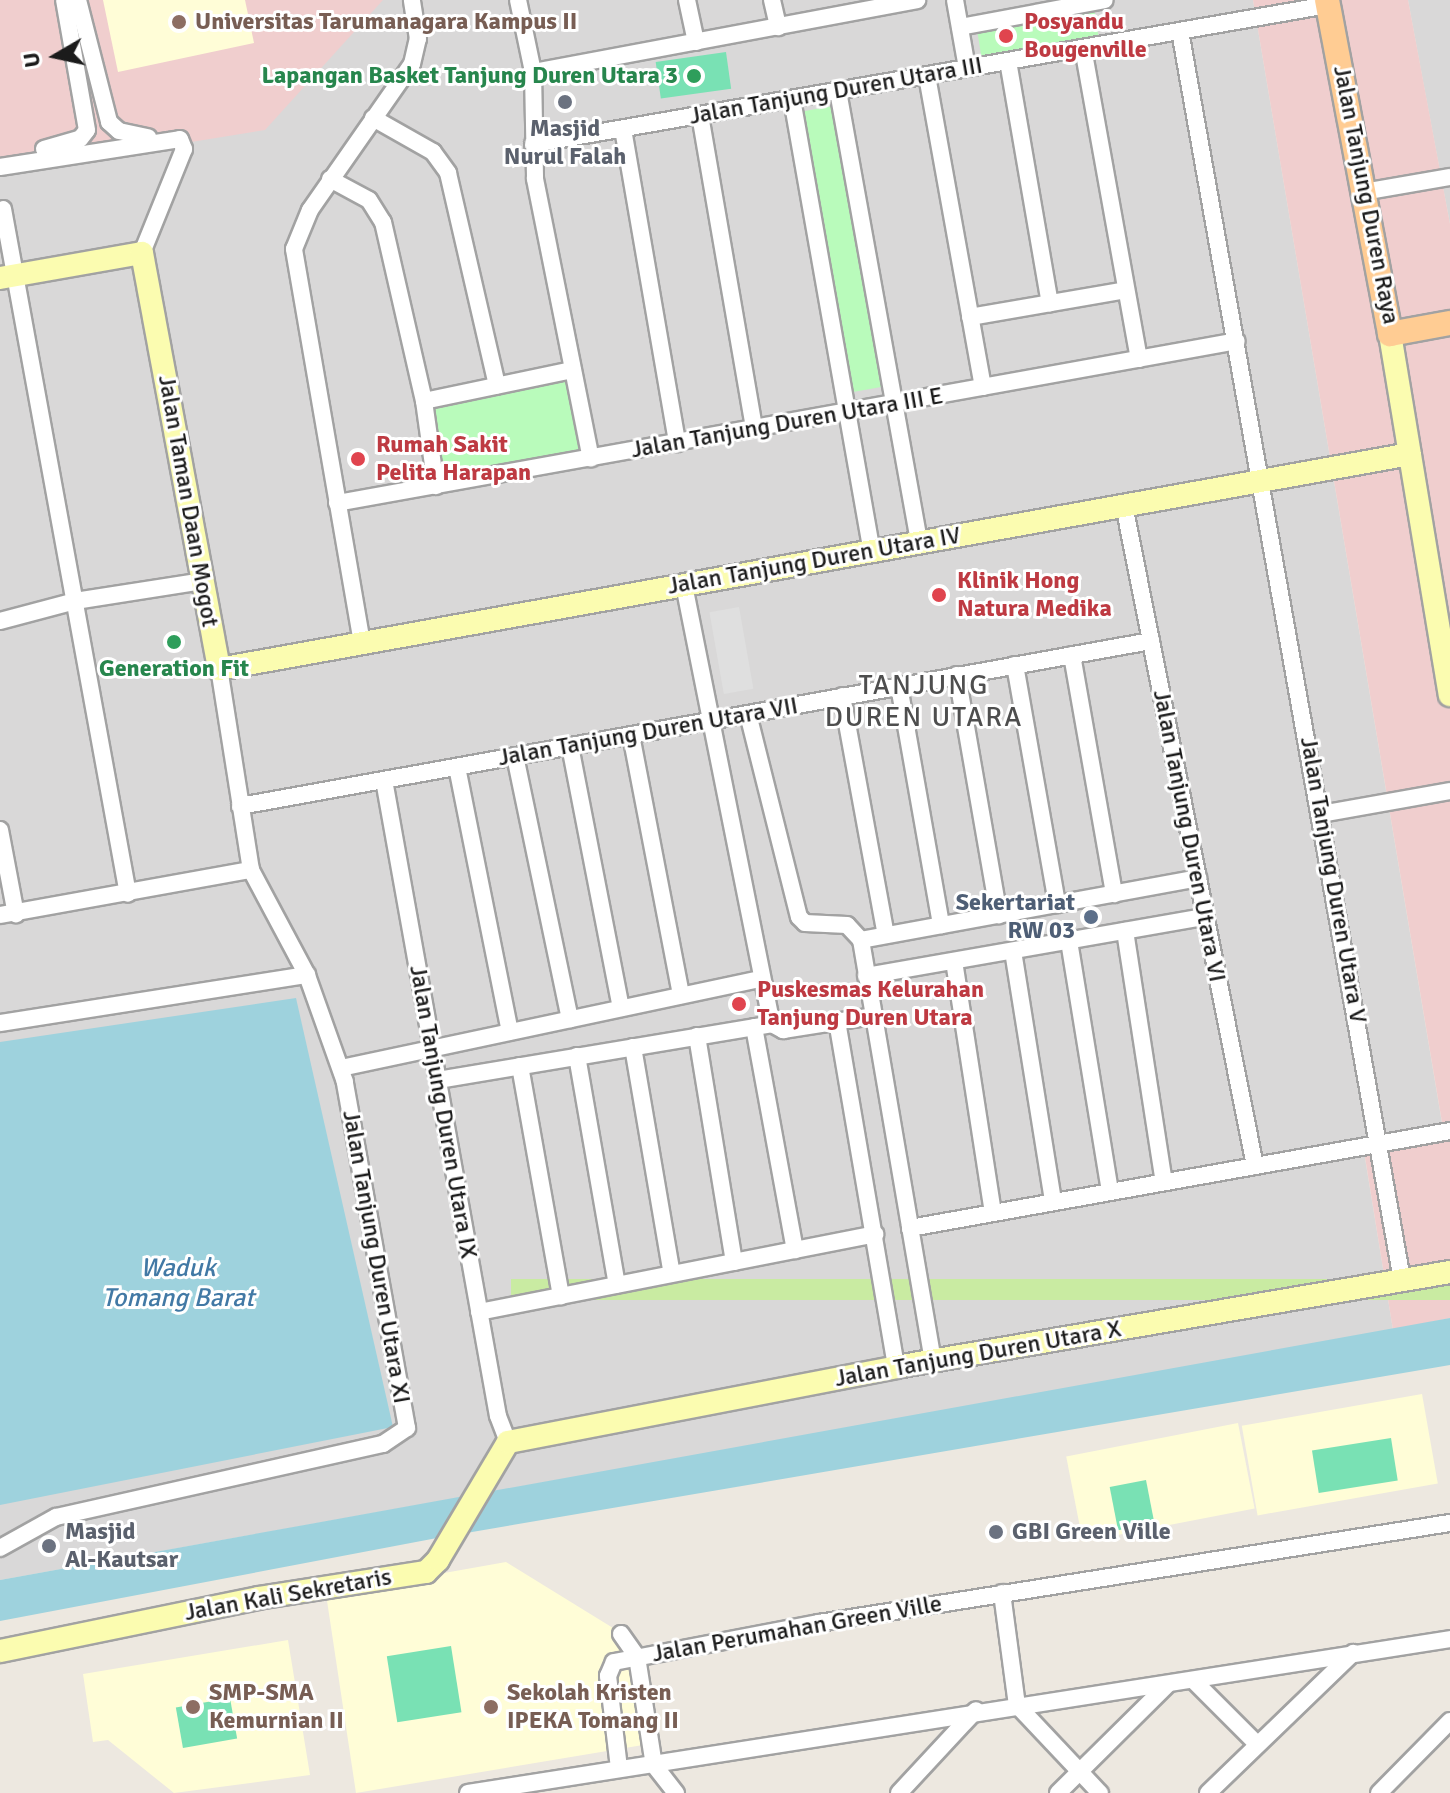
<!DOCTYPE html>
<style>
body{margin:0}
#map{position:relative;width:1450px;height:1793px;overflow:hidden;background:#ede8e0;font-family:Signika,sans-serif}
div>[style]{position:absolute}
.residential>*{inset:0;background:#d9d8d8}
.commercial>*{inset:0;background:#f0cece}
.education>*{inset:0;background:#fffdd7;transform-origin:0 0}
.grass>*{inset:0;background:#c9eba2;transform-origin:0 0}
.park>*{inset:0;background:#b9fbbb;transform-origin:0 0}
.pitch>*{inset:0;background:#79e1b4;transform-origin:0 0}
.parking>*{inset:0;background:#dfdfdf;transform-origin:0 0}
.water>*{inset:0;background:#9ed2dd}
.roads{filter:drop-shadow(2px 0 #a2a2a2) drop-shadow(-2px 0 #a2a2a2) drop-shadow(0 2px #a2a2a2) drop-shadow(0 -2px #a2a2a2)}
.street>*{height:16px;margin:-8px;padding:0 8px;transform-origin:8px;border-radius:8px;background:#fff}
.secondary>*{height:22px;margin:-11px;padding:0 11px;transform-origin:11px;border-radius:11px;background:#fbfcb0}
.primary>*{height:24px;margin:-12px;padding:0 12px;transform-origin:12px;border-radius:12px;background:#ffcc93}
.dots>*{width:22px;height:22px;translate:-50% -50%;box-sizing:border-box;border:4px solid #fff;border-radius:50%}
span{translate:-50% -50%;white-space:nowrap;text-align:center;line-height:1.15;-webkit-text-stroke:6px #fff;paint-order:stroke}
.education-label{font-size:24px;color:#785e54;font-weight:700}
.left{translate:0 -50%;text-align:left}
.health-label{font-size:24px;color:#be3a42;font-weight:700}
.leisure-label{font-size:24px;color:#27864d;font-weight:700}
.right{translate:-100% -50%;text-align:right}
.street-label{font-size:24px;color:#1b1b1b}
.worship-label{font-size:24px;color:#5b616d;font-weight:700}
.service-label{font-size:24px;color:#4e5e75;font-weight:700}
.water-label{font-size:26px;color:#4279a5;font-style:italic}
.quarter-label{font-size:28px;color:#4e4e4e;letter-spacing:2px}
.north{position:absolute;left:16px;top:16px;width:80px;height:80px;-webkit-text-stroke:6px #fff;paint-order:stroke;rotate:261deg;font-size:22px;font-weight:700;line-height:32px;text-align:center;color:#1b1b1b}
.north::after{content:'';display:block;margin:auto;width:28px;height:36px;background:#1b1b1b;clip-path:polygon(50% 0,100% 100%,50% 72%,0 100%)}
</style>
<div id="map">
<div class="residential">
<i style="clip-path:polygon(0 0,1253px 0,1445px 1141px,1364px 1152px,1393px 1330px,0 1580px)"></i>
<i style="clip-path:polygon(1408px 0,1450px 0,1450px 224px,1426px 97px)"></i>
</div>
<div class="commercial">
<i style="clip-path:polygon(0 0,383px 0,265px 130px,0 173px)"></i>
<i style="clip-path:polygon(1253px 0,1408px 0,1450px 224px,1450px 1318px,1393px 1330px,1364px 1151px,1445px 1140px)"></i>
</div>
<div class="education">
<i style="clip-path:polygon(103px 0,245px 0,254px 43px,118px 72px)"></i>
<i style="left:1422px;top:1394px;width:91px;height:183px;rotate:80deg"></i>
<i style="left:1238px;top:1423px;width:87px;height:175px;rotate:79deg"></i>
<i style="clip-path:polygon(506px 1562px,626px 1636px,643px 1745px,356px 1793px,326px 1594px)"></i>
<i style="clip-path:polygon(288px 1640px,310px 1775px,174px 1793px,108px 1740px,93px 1742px,83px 1674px)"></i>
</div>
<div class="grass">
<i style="left:1450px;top:1279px;width:21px;height:939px;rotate:90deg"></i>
</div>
<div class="park">
<i style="left:1093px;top:1px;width:39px;height:119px;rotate:81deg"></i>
<i style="left:833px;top:106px;width:285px;height:30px;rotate:80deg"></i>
<i style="left:567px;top:378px;width:78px;height:142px;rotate:80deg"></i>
</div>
<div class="pitch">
<i style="left:726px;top:52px;width:37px;height:71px;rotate:82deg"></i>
<i style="left:1391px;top:1438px;width:43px;height:80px;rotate:81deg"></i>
<i style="left:1146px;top:1480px;width:44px;height:37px;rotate:79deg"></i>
<i style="left:451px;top:1646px;width:67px;height:65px;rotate:81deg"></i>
<i style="left:230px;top:1698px;width:41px;height:55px;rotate:80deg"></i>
</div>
<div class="parking">
<i style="left:739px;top:607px;width:83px;height:30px;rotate:80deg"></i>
</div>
<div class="water">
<i style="clip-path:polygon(296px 998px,393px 1427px,0 1505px,0 1042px)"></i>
<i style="clip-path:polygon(1450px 1318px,1450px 1365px,437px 1538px,0 1621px,0 1580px)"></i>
</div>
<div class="roads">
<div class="street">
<i style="left:78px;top:0;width:126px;rotate:75.7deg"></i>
<i style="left:109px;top:122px;width:13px;rotate:42deg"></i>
<i style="left:119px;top:131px;width:30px;rotate:12deg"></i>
<i style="left:518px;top:0;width:74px;rotate:78.2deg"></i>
<i style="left:533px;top:72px;width:107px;rotate:88.9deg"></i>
<i style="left:535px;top:179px;width:285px;rotate:78.7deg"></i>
<i style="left:687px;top:0;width:43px;rotate:77.9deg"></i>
<i style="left:772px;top:0;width:28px;rotate:77deg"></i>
<i style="left:955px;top:0;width:69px;rotate:80deg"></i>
<i style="left:960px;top:27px;width:147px;rotate:-10.5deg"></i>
<i style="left:1180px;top:31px;width:1269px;rotate:79.92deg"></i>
<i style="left:1083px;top:48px;width:316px;rotate:79.8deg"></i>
<i style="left:1008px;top:61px;width:246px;rotate:80.2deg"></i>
<i style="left:533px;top:72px;width:391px;rotate:-10.6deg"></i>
<i style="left:927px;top:76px;width:316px;rotate:79.8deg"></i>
<i style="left:838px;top:91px;width:458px;rotate:79.8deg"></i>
<i style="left:792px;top:99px;width:459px;rotate:80deg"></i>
<i style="left:700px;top:115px;width:318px;rotate:80.2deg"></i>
<i style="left:373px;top:118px;width:69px;rotate:29.5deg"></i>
<i style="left:433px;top:152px;width:26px;rotate:54deg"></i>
<i style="left:448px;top:173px;width:218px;rotate:77deg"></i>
<i style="left:623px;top:129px;width:319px;rotate:80.2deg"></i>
<i style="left:533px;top:144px;width:807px;rotate:-9.92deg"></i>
<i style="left:44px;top:149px;width:37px;rotate:-16deg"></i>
<i style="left:80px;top:139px;width:11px;rotate:-52deg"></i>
<i style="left:87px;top:130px;width:132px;rotate:-100deg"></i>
<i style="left:0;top:167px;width:182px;rotate:-8.8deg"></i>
<i style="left:180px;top:139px;width:11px;rotate:68deg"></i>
<i style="left:184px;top:149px;width:112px;rotate:112deg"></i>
<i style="left:330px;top:179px;width:44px;rotate:28.3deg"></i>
<i style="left:369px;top:200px;width:26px;rotate:58deg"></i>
<i style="left:383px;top:222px;width:184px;rotate:77.1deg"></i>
<i style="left:424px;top:401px;width:86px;rotate:82deg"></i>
<i style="left:1363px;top:192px;width:88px;rotate:-9.8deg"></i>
<i style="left:3px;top:209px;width:696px;rotate:79.66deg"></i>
<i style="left:970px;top:317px;width:158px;rotate:-9.8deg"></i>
<i style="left:424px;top:401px;width:152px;rotate:-11.8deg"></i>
<i style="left:337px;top:503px;width:914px;rotate:-10.2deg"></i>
<i style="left:1124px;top:505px;width:674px;rotate:78.79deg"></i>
<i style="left:684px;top:585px;width:448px;rotate:78.7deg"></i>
<i style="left:0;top:621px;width:78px;rotate:-14.9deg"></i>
<i style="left:75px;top:601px;width:129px;rotate:-8.9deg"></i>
<i style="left:362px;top:643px;width:400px;rotate:-99.8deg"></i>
<i style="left:294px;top:249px;width:42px;rotate:-67.7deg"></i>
<i style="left:310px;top:210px;width:178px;rotate:-55.1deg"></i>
<i style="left:412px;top:64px;width:26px;rotate:-77deg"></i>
<i style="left:418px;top:39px;width:39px;rotate:-99deg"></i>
<i style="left:1072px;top:655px;width:243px;rotate:80deg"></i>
<i style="left:1015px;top:665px;width:243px;rotate:80deg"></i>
<i style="left:957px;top:675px;width:244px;rotate:80.1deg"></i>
<i style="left:899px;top:686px;width:243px;rotate:80deg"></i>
<i style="left:842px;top:696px;width:243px;rotate:79.6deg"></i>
<i style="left:748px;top:714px;width:209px;rotate:75.9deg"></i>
<i style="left:799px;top:917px;width:8px;rotate:45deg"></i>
<i style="left:805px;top:923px;width:42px;rotate:2.7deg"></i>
<i style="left:847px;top:925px;width:21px;rotate:47deg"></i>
<i style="left:861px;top:940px;width:426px;rotate:80.3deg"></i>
<i style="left:631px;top:735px;width:265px;rotate:79.1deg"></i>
<i style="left:570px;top:746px;width:267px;rotate:79deg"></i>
<i style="left:515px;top:756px;width:269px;rotate:78.2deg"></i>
<i style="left:457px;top:767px;width:270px;rotate:78.7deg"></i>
<i style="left:384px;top:780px;width:646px;rotate:79.84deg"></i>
<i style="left:498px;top:1416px;width:28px;rotate:69deg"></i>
<i style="left:240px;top:806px;width:926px;rotate:-10.27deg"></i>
<i style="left:1321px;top:814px;width:131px;rotate:-10.1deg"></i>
<i style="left:0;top:830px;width:86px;rotate:79.3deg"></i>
<i style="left:0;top:915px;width:255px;rotate:-10.2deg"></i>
<i style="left:1125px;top:931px;width:254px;rotate:81.2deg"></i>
<i style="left:861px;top:940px;width:343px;rotate:-10.4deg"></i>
<i style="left:1069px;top:941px;width:254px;rotate:80.7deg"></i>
<i style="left:1013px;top:951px;width:254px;rotate:80.9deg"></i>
<i style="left:954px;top:961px;width:255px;rotate:81.2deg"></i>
<i style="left:866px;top:976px;width:344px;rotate:-9.9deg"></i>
<i style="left:837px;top:1021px;width:351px;rotate:80.3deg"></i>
<i style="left:0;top:1023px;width:311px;rotate:-8.9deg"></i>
<i style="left:754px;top:1027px;width:227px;rotate:79.6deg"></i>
<i style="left:697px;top:1036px;width:229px;rotate:80.7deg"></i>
<i style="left:633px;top:1047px;width:230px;rotate:80.3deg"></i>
<i style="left:577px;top:1056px;width:232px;rotate:80.1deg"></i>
<i style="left:520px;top:1066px;width:234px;rotate:79.9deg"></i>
<i style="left:341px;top:1068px;width:427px;rotate:-12deg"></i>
<i style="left:438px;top:1080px;width:339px;rotate:-9.5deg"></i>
<i style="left:772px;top:1024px;width:13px;rotate:29deg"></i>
<i style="left:783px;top:1030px;width:91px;rotate:-8.8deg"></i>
<i style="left:910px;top:1228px;width:549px;rotate:-10.18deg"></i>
<i style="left:479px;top:1312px;width:404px;rotate:-11.1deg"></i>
<i style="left:0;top:1548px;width:64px;rotate:-29deg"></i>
<i style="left:56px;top:1517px;width:335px;rotate:-12.6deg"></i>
<i style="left:383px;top:1444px;width:29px;rotate:-34deg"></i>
<i style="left:407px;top:1428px;width:352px;rotate:-100.2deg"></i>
<i style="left:345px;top:1082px;width:114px;rotate:-109.6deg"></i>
<i style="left:307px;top:975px;width:119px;rotate:-118.1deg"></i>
<i style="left:251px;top:870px;width:204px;rotate:-99deg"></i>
<i style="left:1002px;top:1593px;width:113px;rotate:82.4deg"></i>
<i style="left:1017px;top:1705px;width:121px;rotate:46.7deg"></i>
<i style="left:621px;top:1634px;width:28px;rotate:55deg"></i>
<i style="left:637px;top:1657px;width:109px;rotate:81.1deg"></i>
<i style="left:654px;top:1765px;width:36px;rotate:52deg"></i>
<i style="left:1194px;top:1681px;width:89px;rotate:45deg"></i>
<i style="left:619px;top:1768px;width:93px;rotate:-96.8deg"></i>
<i style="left:608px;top:1676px;width:15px;rotate:-67deg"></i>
<i style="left:614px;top:1662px;width:209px;rotate:-10.8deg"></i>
<i style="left:819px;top:1623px;width:639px;rotate:-9.01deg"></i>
<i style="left:468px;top:1793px;width:994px;rotate:-8.91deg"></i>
<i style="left:899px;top:1793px;width:113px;rotate:-47.1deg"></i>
<i style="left:1058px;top:1793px;width:153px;rotate:-44.7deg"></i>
<i style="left:1208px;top:1793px;width:202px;rotate:-44deg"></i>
<i style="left:1379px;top:1793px;width:101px;rotate:-45.4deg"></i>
</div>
<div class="secondary">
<i style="left:0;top:278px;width:144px;rotate:-10deg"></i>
<i style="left:142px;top:253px;width:423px;rotate:79.5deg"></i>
<i style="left:219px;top:669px;width:1210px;rotate:-10.23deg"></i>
<i style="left:1390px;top:334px;width:366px;rotate:80.6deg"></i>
<i style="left:0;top:1651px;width:263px;rotate:-11.6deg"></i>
<i style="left:258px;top:1598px;width:170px;rotate:-8.8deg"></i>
<i style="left:426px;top:1572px;width:17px;rotate:-45deg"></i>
<i style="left:438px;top:1560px;width:137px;rotate:-59.3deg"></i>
<i style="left:508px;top:1442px;width:395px;rotate:-10.9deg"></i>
<i style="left:896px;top:1367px;width:562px;rotate:-9.73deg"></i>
</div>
<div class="primary">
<i style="left:1327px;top:0;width:340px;rotate:79.3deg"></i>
<i style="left:1390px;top:334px;width:61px;rotate:-10.4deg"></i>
</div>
</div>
<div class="dots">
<i style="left:179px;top:22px;background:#8d6e63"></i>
<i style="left:1006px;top:36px;background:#e0444e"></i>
<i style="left:694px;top:76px;background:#2e9e5b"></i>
<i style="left:565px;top:102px;background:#6b7280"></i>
<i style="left:358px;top:459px;background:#e0444e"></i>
<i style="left:939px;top:595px;background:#e0444e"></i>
<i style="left:174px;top:642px;background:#2e9e5b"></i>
<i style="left:1091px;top:917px;background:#5c6f8a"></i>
<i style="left:739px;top:1004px;background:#e0444e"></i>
<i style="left:996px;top:1532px;background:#6b7280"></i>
<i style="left:49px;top:1546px;background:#6b7280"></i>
<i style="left:193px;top:1707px;background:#8d6e63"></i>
<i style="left:491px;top:1707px;background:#8d6e63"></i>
</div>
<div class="education-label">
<span class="left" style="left:195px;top:22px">Universitas Tarumanagara Kampus II</span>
<span class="left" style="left:209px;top:1707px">SMP-SMA<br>Kemurnian II</span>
<span class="left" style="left:507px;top:1707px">Sekolah Kristen<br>IPEKA Tomang II</span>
</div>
<div class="health-label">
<span class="left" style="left:1024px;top:36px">Posyandu<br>Bougenville</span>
<span class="left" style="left:376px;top:459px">Rumah Sakit<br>Pelita Harapan</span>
<span class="left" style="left:957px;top:595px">Klinik Hong<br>Natura Medika</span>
<span class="left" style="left:757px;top:1004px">Puskesmas Kelurahan<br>Tanjung Duren Utara</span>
</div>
<div class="leisure-label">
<span class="right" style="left:678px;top:76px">Lapangan Basket Tanjung Duren Utara 3</span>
<span style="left:174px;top:669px">Generation Fit</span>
</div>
<div class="street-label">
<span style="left:836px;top:91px;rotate:-10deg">Jalan Tanjung Duren Utara III</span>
<span style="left:1366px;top:195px;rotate:79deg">Jalan Tanjung Duren Raya</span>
<span style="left:787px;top:423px;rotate:-10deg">Jalan Tanjung Duren Utara III E</span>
<span style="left:188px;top:501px;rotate:80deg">Jalan Taman Daan Mogot</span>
<span style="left:814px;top:561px;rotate:-10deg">Jalan Tanjung Duren Utara IV</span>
<span style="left:648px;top:732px;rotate:-10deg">Jalan Tanjung Duren Utara VII</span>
<span style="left:1189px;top:836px;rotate:79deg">Jalan Tanjung Duren Utara VI</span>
<span style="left:1333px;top:880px;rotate:80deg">Jalan Tanjung Duren Utara V</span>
<span style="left:443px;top:1112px;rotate:80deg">Jalan Tanjung Duren Utara IX</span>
<span style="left:376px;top:1257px;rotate:80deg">Jalan Tanjung Duren Utara XI</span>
<span style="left:978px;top:1354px;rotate:-10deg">Jalan Tanjung Duren Utara X</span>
<span style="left:288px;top:1595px;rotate:-10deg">Jalan Kali Sekretaris</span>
<span style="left:797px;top:1629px;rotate:-10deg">Jalan Perumahan Green Ville</span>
</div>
<div class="worship-label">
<span style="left:565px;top:143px">Masjid<br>Nurul Falah</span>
<span class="left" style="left:65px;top:1546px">Masjid<br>Al-Kautsar</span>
<span class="left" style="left:1012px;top:1532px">GBI Green Ville</span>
</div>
<div class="service-label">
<span class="right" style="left:1075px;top:917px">Sekertariat<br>RW 03</span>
</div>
<div class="water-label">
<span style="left:178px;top:1284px">Waduk<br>Tomang Barat</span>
</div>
<div class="quarter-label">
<span style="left:924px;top:701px">TANJUNG<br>DUREN UTARA</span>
</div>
<div class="north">U</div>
</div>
